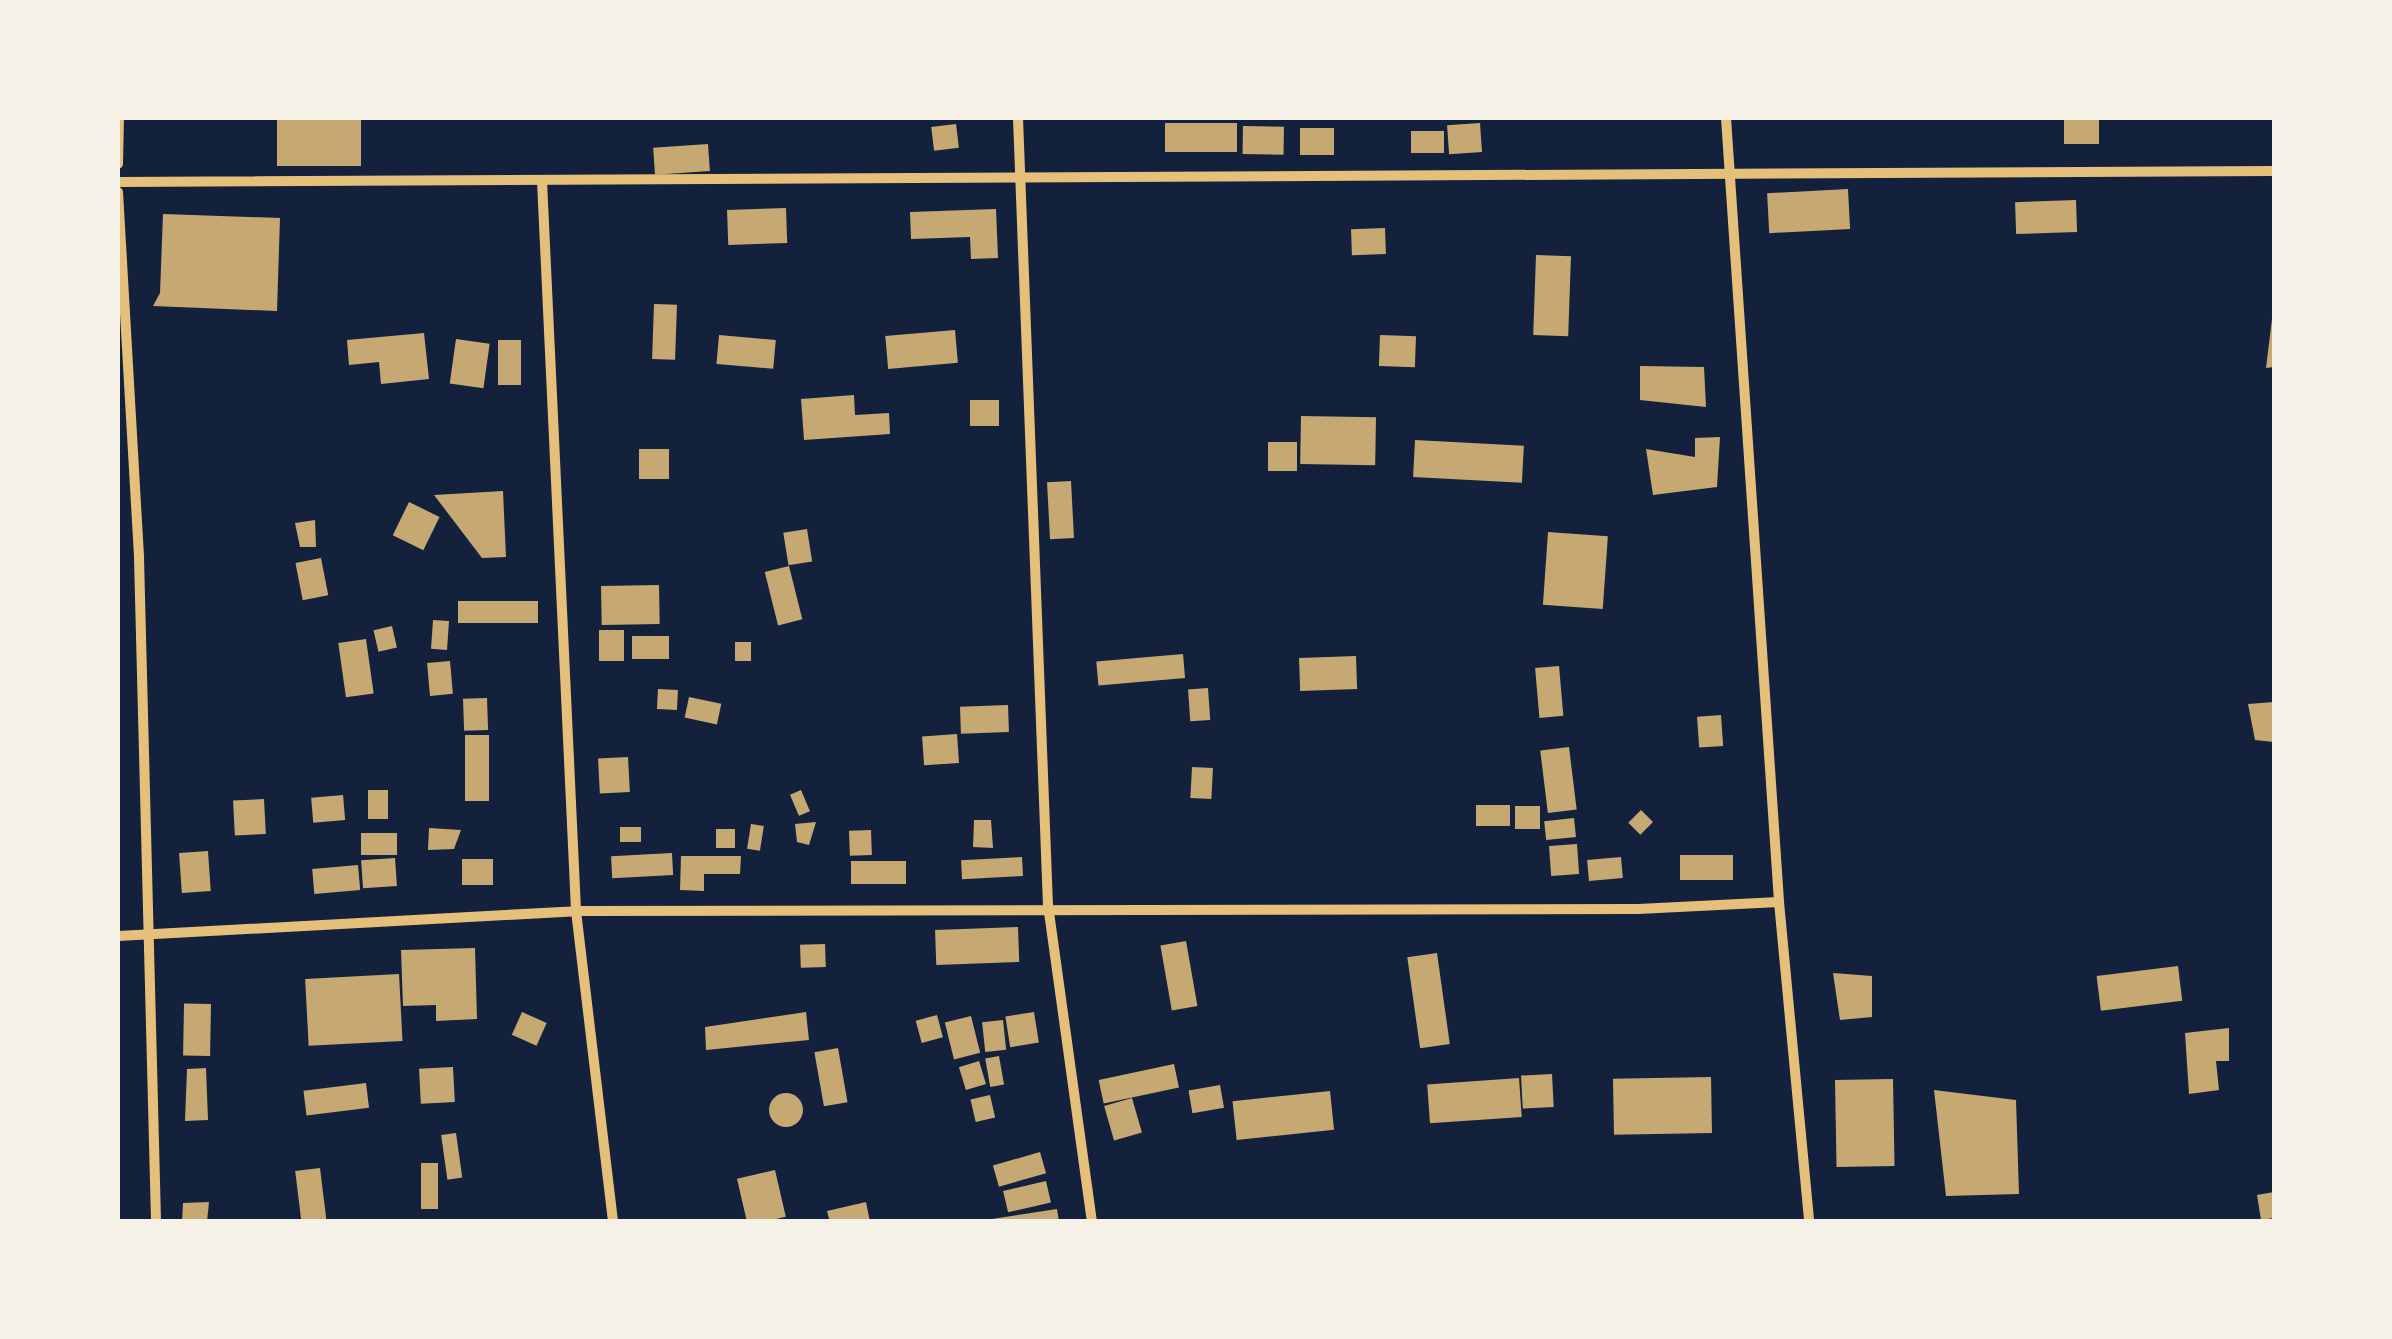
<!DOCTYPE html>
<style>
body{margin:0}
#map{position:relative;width:2392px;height:1339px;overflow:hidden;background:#14213d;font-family:Manrope,sans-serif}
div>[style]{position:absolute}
.building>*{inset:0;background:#c6a872;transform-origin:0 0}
.round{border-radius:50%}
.minor>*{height:10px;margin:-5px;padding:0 5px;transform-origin:5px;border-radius:5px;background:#e5c07b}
span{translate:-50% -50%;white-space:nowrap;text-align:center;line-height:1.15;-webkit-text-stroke:8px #f6f1e7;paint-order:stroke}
.frame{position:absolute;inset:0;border:120px solid #f6f1e7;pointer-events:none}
</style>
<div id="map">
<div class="building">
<i style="left:277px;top:118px;width:84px;height:48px"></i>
<i style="left:2064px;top:118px;width:35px;height:26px"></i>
<i style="left:1165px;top:123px;width:72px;height:29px"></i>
<i style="left:1480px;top:123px;width:29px;height:33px;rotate:86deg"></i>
<i style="left:956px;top:124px;width:24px;height:25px;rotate:83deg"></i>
<i style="left:1243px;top:126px;width:41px;height:28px;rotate:1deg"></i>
<i style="left:1300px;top:128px;width:34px;height:27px"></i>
<i style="left:1444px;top:131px;width:22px;height:33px;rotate:90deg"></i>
<i style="left:708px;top:144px;width:27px;height:55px;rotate:86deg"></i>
<i style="left:1848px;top:189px;width:40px;height:81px;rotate:87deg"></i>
<i style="left:2076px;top:200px;width:32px;height:61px;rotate:88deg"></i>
<i style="left:786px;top:208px;width:35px;height:59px;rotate:88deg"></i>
<i style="clip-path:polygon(996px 209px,998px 258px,971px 259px,970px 237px,911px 239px,910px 212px)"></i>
<i style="clip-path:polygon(163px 214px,280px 218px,277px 311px,153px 306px,160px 293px)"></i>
<i style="left:1385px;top:228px;width:26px;height:34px;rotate:88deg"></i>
<i style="left:1536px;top:255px;width:35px;height:80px;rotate:2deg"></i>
<i style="left:654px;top:304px;width:23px;height:55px;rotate:2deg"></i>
<i style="clip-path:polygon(2272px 319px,2274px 367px,2266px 368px)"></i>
<i style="left:955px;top:330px;width:33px;height:70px;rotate:85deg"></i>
<i style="clip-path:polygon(424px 333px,429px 379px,381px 384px,379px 362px,349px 365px,347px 340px)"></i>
<i style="left:719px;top:335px;width:57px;height:29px;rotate:5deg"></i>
<i style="left:1380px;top:335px;width:36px;height:31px;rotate:2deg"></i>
<i style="left:456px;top:339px;width:34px;height:45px;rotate:8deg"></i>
<i style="left:498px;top:340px;width:23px;height:45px"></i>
<i style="clip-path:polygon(1640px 366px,1704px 367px,1706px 407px,1640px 400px)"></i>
<i style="clip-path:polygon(854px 395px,855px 415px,889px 413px,890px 434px,804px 440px,801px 399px)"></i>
<i style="left:970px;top:400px;width:29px;height:26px"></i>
<i style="left:1301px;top:416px;width:75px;height:48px;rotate:1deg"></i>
<i style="clip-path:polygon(1720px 437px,1717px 487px,1653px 495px,1646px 449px,1695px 457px,1695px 438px)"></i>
<i style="left:1415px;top:440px;width:109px;height:37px;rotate:3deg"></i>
<i style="left:1268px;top:442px;width:29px;height:29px"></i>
<i style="left:639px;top:449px;width:30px;height:30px"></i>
<i style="left:1071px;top:481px;width:57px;height:24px;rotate:87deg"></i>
<i style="clip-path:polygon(503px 491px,506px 557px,482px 558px,434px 495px)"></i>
<i style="left:409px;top:502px;width:34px;height:37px;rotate:26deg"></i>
<i style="clip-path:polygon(315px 520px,316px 547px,300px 547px,295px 523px)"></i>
<i style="left:807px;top:529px;width:33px;height:24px;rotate:81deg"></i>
<i style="left:1548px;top:532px;width:60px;height:73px;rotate:4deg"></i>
<i style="left:321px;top:558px;width:38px;height:26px;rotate:79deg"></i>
<i style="left:789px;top:566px;width:55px;height:25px;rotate:76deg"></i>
<i style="left:659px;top:585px;width:39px;height:58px;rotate:89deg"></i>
<i style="left:458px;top:601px;width:80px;height:22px"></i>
<i style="left:449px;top:621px;width:29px;height:16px;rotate:94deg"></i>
<i style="left:392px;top:626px;width:22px;height:19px;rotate:77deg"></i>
<i style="left:599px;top:630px;width:25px;height:31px"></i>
<i style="left:669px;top:636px;width:23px;height:37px;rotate:90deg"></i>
<i style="left:366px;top:639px;width:55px;height:28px;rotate:82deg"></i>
<i style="left:735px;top:642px;width:16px;height:19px"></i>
<i style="left:1183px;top:654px;width:24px;height:87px;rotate:85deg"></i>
<i style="left:1356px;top:656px;width:33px;height:57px;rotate:88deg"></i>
<i style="left:450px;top:661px;width:33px;height:23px;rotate:85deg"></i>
<i style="left:1559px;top:666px;width:50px;height:24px;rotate:85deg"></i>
<i style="left:1208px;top:688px;width:32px;height:20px;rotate:86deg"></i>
<i style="left:658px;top:689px;width:20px;height:20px;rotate:3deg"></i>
<i style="left:689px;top:697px;width:33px;height:21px;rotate:12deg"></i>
<i style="left:487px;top:698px;width:32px;height:24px;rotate:88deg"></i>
<i style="clip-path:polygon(2274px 702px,2274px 742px,2255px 740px,2248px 704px)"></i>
<i style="left:1008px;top:705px;width:27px;height:48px;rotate:88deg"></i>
<i style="left:1721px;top:715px;width:31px;height:24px;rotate:86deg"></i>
<i style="left:957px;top:734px;width:29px;height:35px;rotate:86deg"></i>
<i style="left:465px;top:735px;width:24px;height:66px"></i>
<i style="left:1569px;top:747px;width:63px;height:29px;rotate:83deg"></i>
<i style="left:628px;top:757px;width:35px;height:30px;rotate:87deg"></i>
<i style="left:1192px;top:767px;width:21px;height:31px;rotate:3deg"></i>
<i style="left:368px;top:790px;width:20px;height:29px"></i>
<i style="left:801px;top:790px;width:23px;height:12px;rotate:67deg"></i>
<i style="left:343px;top:795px;width:25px;height:32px;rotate:85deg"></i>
<i style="left:264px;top:799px;width:35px;height:31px;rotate:87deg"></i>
<i style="left:1476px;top:805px;width:34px;height:21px"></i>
<i style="left:1515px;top:806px;width:25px;height:23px"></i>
<i style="left:1641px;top:810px;width:17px;height:18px;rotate:45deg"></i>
<i style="left:1574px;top:818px;width:19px;height:30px;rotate:84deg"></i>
<i style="clip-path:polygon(974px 820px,991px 820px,993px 848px,973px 847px)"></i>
<i style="clip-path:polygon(816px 822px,809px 845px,797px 842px,795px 824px)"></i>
<i style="left:751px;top:824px;width:13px;height:25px;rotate:9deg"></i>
<i style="left:620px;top:827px;width:21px;height:15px"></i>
<i style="clip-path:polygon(429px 828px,461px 830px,454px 849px,428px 850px)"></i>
<i style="left:716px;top:829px;width:19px;height:19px"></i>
<i style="left:871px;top:830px;width:25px;height:22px;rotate:88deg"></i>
<i style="left:361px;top:833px;width:36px;height:22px"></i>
<i style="left:1577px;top:844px;width:30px;height:28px;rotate:86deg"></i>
<i style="left:208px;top:851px;width:40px;height:29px;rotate:86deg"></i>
<i style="left:672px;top:853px;width:22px;height:61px;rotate:87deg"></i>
<i style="left:1680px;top:855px;width:53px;height:25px"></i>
<i style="clip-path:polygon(681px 856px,741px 856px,740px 874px,704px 874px,704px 891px,680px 890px)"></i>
<i style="left:1022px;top:857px;width:19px;height:61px;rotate:87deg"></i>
<i style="left:1621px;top:857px;width:21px;height:34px;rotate:85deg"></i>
<i style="left:395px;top:858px;width:28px;height:34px;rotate:86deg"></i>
<i style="left:462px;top:859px;width:31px;height:26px"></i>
<i style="left:851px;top:861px;width:55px;height:23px"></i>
<i style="left:358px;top:865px;width:25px;height:46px;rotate:85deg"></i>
<i style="left:1018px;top:927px;width:35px;height:83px;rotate:88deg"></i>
<i style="left:1186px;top:941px;width:66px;height:26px;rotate:80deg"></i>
<i style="left:825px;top:944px;width:23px;height:25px;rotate:88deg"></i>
<i style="clip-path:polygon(475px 948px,477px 1019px,436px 1021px,436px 1005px,403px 1006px,401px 950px)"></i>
<i style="left:1437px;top:953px;width:92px;height:30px;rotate:82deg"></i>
<i style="left:2178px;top:966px;width:35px;height:82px;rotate:83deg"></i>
<i style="clip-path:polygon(1833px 973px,1872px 976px,1872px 1017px,1840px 1020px)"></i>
<i style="left:399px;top:974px;width:67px;height:94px;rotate:87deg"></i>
<i style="left:211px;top:1004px;width:52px;height:27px;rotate:91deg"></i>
<i style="left:522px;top:1012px;width:27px;height:25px;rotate:24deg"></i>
<i style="clip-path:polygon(806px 1012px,809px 1040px,706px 1050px,705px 1027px)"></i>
<i style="left:1034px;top:1012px;width:31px;height:29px;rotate:81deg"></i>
<i style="left:937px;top:1015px;width:23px;height:22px;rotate:75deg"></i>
<i style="left:971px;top:1016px;width:38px;height:27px;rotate:76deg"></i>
<i style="left:1003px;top:1020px;width:30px;height:21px;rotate:84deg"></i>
<i style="clip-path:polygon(2229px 1028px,2229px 1061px,2216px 1061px,2219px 1090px,2189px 1094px,2185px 1033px)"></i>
<i style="left:838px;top:1048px;width:55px;height:24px;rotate:80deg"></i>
<i style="left:999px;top:1056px;width:29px;height:14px;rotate:80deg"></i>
<i style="left:979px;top:1061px;width:24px;height:21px;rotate:73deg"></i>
<i style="left:1174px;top:1064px;width:24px;height:77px;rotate:78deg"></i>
<i style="left:453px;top:1067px;width:35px;height:34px;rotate:87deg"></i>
<i style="clip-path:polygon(206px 1068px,208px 1120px,185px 1121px,187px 1069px)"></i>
<i style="left:1552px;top:1074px;width:33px;height:31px;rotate:87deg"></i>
<i style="left:1711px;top:1077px;width:56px;height:98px;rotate:89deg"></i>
<i style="left:1519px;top:1078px;width:39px;height:92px;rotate:86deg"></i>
<i style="left:1893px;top:1079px;width:87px;height:58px;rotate:89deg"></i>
<i style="left:366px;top:1083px;width:25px;height:63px;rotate:83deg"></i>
<i style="left:1220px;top:1085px;width:23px;height:32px;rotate:80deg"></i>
<i style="clip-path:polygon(1934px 1090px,2016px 1100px,2019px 1194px,1946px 1196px)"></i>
<i style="left:1330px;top:1091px;width:39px;height:98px;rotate:84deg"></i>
<i class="round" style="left:769px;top:1093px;width:34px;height:34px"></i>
<i style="left:990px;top:1095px;width:23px;height:20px;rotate:77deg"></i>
<i style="left:1132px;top:1098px;width:36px;height:29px;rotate:74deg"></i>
<i style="left:456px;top:1133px;width:45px;height:15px;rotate:82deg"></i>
<i style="left:1040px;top:1152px;width:22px;height:49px;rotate:74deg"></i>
<i style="left:421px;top:1163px;width:17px;height:46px"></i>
<i style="left:320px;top:1168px;width:54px;height:25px;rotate:83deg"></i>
<i style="left:775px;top:1170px;width:48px;height:39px;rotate:77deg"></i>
<i style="left:1046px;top:1181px;width:22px;height:44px;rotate:77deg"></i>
<i style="clip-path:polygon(2274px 1192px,2274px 1218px,2261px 1220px,2257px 1195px)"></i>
<i style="clip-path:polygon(209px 1202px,207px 1222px,182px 1222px,183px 1203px)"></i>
<i style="clip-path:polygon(866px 1202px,870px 1222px,830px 1222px,827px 1211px)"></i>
<i style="clip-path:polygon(1057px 1209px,1059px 1222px,992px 1222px,992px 1219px)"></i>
</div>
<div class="minor">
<i style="left:1018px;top:118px;width:788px;rotate:87.82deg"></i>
<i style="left:1048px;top:905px;width:320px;rotate:82.1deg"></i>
<i style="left:1726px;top:118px;width:786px;rotate:86.13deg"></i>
<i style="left:1779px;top:902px;width:321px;rotate:84.6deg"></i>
<i style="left:118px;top:164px;width:46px;rotate:-88.8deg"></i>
<i style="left:542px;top:181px;width:731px;rotate:87.33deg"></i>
<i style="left:576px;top:911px;width:313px;rotate:83.2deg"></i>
<i style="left:118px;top:182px;width:2156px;rotate:-0.29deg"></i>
<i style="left:118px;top:192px;width:367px;rotate:86.7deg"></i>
<i style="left:139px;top:558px;width:664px;rotate:88.53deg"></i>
<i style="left:118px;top:936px;width:459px;rotate:-3.1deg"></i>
<i style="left:576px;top:911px;width:1062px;rotate:-0.11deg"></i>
<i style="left:1638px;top:909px;width:141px;rotate:-2.8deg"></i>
</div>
<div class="frame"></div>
</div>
